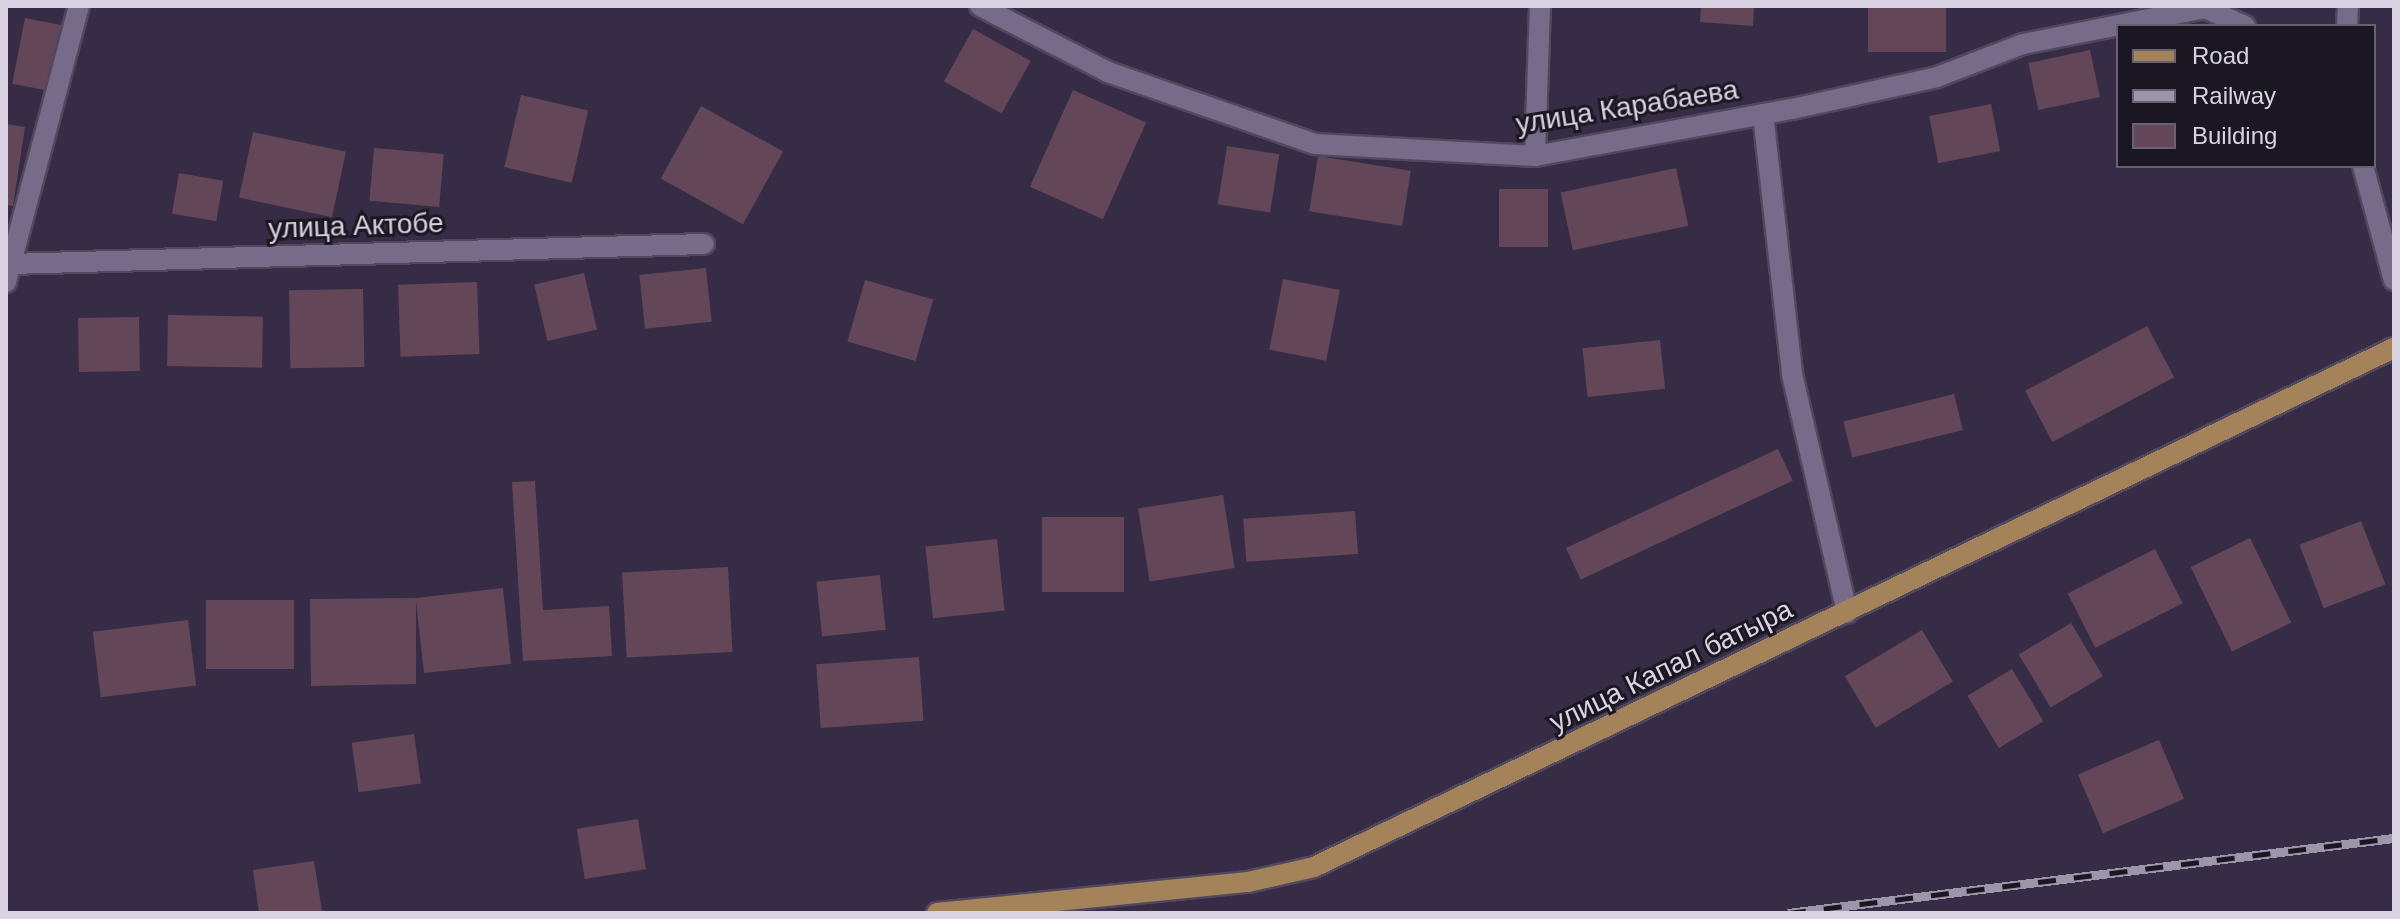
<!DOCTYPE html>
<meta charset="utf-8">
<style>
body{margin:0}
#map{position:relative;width:2400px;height:919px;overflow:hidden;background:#362c45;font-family:Helvetica,sans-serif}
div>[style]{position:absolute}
.building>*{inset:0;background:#634758;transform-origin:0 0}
.roads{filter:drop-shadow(2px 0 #52485e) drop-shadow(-2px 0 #52485e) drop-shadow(0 2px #52485e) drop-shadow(0 -2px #52485e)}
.minor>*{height:20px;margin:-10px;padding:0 10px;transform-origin:10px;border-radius:10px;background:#766b88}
.major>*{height:20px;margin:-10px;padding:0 10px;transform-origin:10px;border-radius:10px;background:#a4835a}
.rail>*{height:9px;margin-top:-4.5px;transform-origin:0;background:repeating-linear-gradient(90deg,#1b1722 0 18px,#9d95a9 0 36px);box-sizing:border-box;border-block:2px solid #9d95a9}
span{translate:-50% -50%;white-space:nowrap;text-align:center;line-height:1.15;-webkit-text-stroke:6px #1b1722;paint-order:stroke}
.street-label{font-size:28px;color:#d8d2e2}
.frame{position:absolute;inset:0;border:8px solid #d8d2e2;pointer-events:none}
.legend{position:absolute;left:2116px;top:24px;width:260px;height:144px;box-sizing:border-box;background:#1b1722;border:2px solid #67626f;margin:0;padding:10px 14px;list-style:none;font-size:24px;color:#d8d2e2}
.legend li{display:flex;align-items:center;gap:16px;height:40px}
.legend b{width:40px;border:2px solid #67626f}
</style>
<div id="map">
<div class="building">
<i style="clip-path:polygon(1701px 6px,1754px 6px,1753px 26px,1700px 22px)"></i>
<i style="left:1868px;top:6px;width:78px;height:46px"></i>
<i style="left:25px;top:18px;width:37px;height:67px;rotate:11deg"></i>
<i style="left:973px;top:29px;width:66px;height:60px;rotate:29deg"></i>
<i style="left:2090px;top:50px;width:48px;height:63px;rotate:78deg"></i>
<i style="left:1073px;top:90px;width:80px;height:106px;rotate:24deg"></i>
<i style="left:521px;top:95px;width:69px;height:74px;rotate:13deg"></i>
<i style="left:1991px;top:104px;width:48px;height:63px;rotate:79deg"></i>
<i style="left:701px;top:106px;width:94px;height:83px;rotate:29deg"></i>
<i style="clip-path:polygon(6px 124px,25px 127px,13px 206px,6px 205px)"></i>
<i style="left:253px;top:132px;width:95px;height:67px;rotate:12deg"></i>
<i style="left:1227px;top:146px;width:53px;height:59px;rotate:9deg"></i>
<i style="left:374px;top:148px;width:70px;height:53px;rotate:5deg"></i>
<i style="left:1318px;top:156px;width:94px;height:56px;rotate:9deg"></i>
<i style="left:1676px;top:168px;width:59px;height:118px;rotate:78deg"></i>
<i style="left:179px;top:173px;width:45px;height:41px;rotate:10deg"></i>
<i style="left:1499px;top:189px;width:49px;height:58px"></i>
<i style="left:706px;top:268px;width:54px;height:67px;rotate:84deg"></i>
<i style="left:584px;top:273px;width:58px;height:51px;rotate:77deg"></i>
<i style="left:1283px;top:279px;width:58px;height:72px;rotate:11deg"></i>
<i style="left:865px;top:280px;width:71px;height:64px;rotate:16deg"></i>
<i style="left:477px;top:282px;width:72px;height:79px;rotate:88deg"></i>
<i style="left:363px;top:289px;width:78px;height:74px;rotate:89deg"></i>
<i style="left:168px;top:315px;width:95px;height:51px;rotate:1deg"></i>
<i style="left:139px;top:317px;width:54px;height:61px;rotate:89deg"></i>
<i style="left:2147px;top:326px;width:58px;height:138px;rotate:62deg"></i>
<i style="left:1660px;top:340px;width:49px;height:78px;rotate:84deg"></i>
<i style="left:1954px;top:394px;width:37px;height:114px;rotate:76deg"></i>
<i style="left:1778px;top:449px;width:35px;height:234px;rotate:65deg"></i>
<i style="clip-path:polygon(535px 481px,543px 610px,609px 606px,612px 656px,523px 661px,512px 482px)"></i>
<i style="left:1223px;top:495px;width:74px;height:86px;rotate:81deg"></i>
<i style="left:1355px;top:511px;width:43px;height:112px;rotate:86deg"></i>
<i style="left:1124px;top:517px;width:75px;height:82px;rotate:90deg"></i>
<i style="left:2361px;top:521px;width:68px;height:66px;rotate:69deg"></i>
<i style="left:2250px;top:538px;width:94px;height:66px;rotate:64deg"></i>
<i style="left:997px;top:539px;width:72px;height:72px;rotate:84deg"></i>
<i style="left:2155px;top:549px;width:61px;height:98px;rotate:63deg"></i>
<i style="left:728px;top:567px;width:85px;height:106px;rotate:87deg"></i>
<i style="left:880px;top:575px;width:55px;height:64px;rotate:84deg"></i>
<i style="clip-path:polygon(503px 588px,511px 664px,424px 673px,416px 601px,416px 684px,311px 686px,310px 599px,416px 598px)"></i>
<i style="left:294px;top:600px;width:69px;height:88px;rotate:90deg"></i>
<i style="left:188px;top:620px;width:66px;height:96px;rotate:83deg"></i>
<i style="left:2071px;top:623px;width:62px;height:61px;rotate:59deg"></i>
<i style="left:1922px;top:630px;width:60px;height:90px;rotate:59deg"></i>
<i style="left:919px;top:657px;width:64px;height:103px;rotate:86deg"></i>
<i style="left:2012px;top:669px;width:61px;height:52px;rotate:59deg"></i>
<i style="left:414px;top:734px;width:50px;height:63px;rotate:82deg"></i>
<i style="left:2159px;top:740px;width:64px;height:88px;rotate:67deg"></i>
<i style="left:638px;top:819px;width:51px;height:62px;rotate:81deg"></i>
<i style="clip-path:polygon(314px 861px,322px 911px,259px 913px,253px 870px)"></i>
</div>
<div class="roads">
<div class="minor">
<i style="left:980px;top:6px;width:144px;rotate:27.3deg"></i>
<i style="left:1108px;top:72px;width:219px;rotate:19.2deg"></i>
<i style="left:1315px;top:144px;width:220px;rotate:3.1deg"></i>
<i style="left:1535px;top:156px;width:261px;rotate:-10.4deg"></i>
<i style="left:1792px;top:109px;width:148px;rotate:-12.4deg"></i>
<i style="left:1937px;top:77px;width:92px;rotate:-21deg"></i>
<i style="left:2023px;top:44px;width:186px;rotate:-11.2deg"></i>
<i style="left:2205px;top:8px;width:44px;rotate:24.2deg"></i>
<i style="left:2347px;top:26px;width:20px;rotate:-87deg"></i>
<i style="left:1763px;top:114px;width:262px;rotate:83.6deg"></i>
<i style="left:1792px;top:374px;width:245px;rotate:77deg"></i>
<i style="left:1535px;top:156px;width:150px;rotate:-88.1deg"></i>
<i style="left:2363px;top:166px;width:118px;rotate:74.8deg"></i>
<i style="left:10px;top:264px;width:694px;rotate:-1.65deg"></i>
<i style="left:6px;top:282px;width:285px;rotate:-75.2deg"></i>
</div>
<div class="major">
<i style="left:937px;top:913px;width:313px;rotate:-5.7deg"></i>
<i style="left:1248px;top:882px;width:68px;rotate:-12.8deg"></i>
<i style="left:1314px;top:867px;width:1198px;rotate:-25.67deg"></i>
</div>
</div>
<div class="rail">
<i style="left:1788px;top:913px;width:611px;rotate:-7.06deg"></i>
</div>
<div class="street-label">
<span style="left:1627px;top:107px;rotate:-9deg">улица Карабаева</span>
<span style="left:356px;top:226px;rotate:-2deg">улица Актобе</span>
<span style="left:1671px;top:666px;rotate:-26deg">улица Капал батыра</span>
</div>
<div class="frame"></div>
<ul class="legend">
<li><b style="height:10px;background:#a4835a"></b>Road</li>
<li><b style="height:10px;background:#9d95a9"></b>Railway</li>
<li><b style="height:22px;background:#634758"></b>Building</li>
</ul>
</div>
